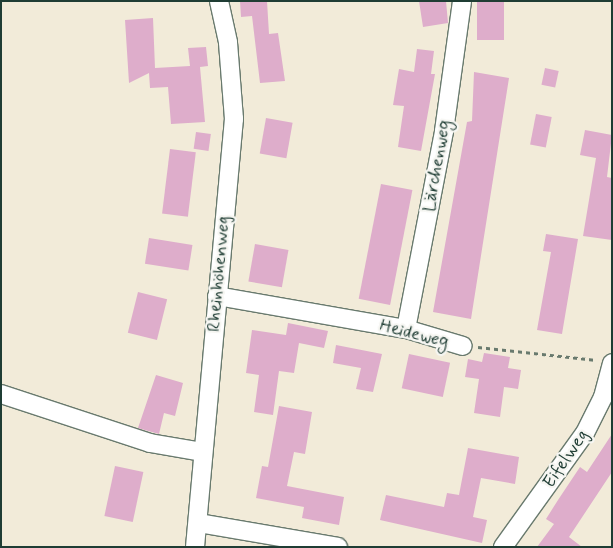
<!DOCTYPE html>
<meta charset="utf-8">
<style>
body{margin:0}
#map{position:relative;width:613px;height:548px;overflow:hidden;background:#f2ebd9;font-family:Mynerve,sans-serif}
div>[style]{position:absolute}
.building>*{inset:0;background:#deadcb;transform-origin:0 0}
.path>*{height:3px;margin-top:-1.5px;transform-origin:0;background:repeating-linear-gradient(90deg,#697a6e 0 4px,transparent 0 8px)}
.roads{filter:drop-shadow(1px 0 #697a6e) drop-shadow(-1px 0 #697a6e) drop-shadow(0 1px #697a6e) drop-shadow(0 -1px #697a6e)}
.minor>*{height:18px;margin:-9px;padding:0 9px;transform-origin:9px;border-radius:9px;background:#fff}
span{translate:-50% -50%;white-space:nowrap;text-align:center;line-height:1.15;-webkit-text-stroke:4.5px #f6f6f2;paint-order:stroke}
.street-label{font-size:18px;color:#1f3d34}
.frame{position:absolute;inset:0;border:2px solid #1f3d34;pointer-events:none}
</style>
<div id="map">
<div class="building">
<i style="clip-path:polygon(240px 1px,267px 1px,269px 34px,278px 33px,285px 81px,260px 83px,252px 16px,241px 17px)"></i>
<i style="clip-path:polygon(419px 1px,446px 1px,448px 23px,423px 27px)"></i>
<i style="left:477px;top:1px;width:27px;height:39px"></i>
<i style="clip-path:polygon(153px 18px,155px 68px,190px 66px,188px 48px,206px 47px,208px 66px,200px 67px,205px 122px,171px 124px,168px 87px,150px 88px,149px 73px,129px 83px,125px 20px)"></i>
<i style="clip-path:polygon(417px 49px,434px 51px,431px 74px,435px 74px,421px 151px,398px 147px,404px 106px,393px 105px,399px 69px,414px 72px)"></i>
<i style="left:545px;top:68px;width:14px;height:17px;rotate:12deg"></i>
<i style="clip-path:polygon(474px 72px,509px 78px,471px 319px,433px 312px,467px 122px,472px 121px)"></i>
<i style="left:536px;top:114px;width:16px;height:31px;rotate:11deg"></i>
<i style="left:266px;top:118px;width:27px;height:36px;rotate:10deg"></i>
<i style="clip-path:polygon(585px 130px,612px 135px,607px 177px,612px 178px,612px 240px,583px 236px,596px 158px,580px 155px)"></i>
<i style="left:196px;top:132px;width:15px;height:17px;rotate:8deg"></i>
<i style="left:170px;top:149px;width:26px;height:65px;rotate:7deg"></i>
<i style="left:381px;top:184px;width:32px;height:117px;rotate:11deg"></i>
<i style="clip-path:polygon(546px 234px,578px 239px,562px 334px,537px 330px,551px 252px,543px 251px)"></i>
<i style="left:149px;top:238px;width:44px;height:26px;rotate:9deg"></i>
<i style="left:255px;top:244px;width:34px;height:38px;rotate:10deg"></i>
<i style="left:138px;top:292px;width:30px;height:42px;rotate:14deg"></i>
<i style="clip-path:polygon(288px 323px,328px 331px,324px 348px,299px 343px,294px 373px,279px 371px,273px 415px,254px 412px,259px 375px,246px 373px,252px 330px,286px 335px)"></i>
<i style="clip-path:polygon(336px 345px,382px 354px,373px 392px,356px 389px,361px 368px,333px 363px)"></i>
<i style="clip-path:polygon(484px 353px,510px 357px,508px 368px,521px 370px,518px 389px,504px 387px,500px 417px,474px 413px,479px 379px,465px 377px,468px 359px,482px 362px)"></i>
<i style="left:409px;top:354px;width:42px;height:35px;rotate:12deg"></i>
<i style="clip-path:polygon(156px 375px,183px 383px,175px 416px,164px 413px,159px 434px,138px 428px)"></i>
<i style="clip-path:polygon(279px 406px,312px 412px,305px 454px,294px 452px,287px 486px,344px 497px,339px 525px,302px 518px,304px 507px,256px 498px,262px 466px,268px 467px)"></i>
<i style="clip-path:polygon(612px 434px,612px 472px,569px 537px,582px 547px,537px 547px,554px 524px,546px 519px,558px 500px,580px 467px,587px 472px)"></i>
<i style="clip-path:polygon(468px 448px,519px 457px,515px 484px,481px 478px,473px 517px,487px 520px,482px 543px,380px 520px,386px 495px,444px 507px,447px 493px,459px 495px)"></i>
<i style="left:115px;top:466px;width:29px;height:51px;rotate:12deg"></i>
</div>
<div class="path">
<i style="left:478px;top:347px;width:119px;rotate:6.3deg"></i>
</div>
<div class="roads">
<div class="minor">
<i style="left:217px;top:296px;width:192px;rotate:9.9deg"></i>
<i style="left:406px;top:329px;width:59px;rotate:16.6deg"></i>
<i style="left:406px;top:329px;width:202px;rotate:-79.1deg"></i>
<i style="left:444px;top:131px;width:131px;rotate:-82.1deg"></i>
<i style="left:1px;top:394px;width:157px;rotate:18.2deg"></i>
<i style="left:150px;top:443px;width:54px;rotate:9.6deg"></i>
<i style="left:198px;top:523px;width:142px;rotate:9.7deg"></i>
<i style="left:195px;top:547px;width:430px;rotate:-84.8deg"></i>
<i style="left:234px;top:119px;width:77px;rotate:-94.5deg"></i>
<i style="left:228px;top:42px;width:42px;rotate:-102.4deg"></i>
<i style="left:503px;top:547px;width:140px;rotate:-54.3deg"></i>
<i style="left:585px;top:433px;width:40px;rotate:-63.4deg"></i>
<i style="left:603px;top:397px;width:35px;rotate:-75deg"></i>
</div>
</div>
<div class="street-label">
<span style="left:437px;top:166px;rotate:-80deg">Lärchenweg</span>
<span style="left:219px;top:274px;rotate:-85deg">Rheinhöhenweg</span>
<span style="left:414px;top:334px;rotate:14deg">Heideweg</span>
<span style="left:566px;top:459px;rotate:-56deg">Eifelweg</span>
</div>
<div class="frame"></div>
</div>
